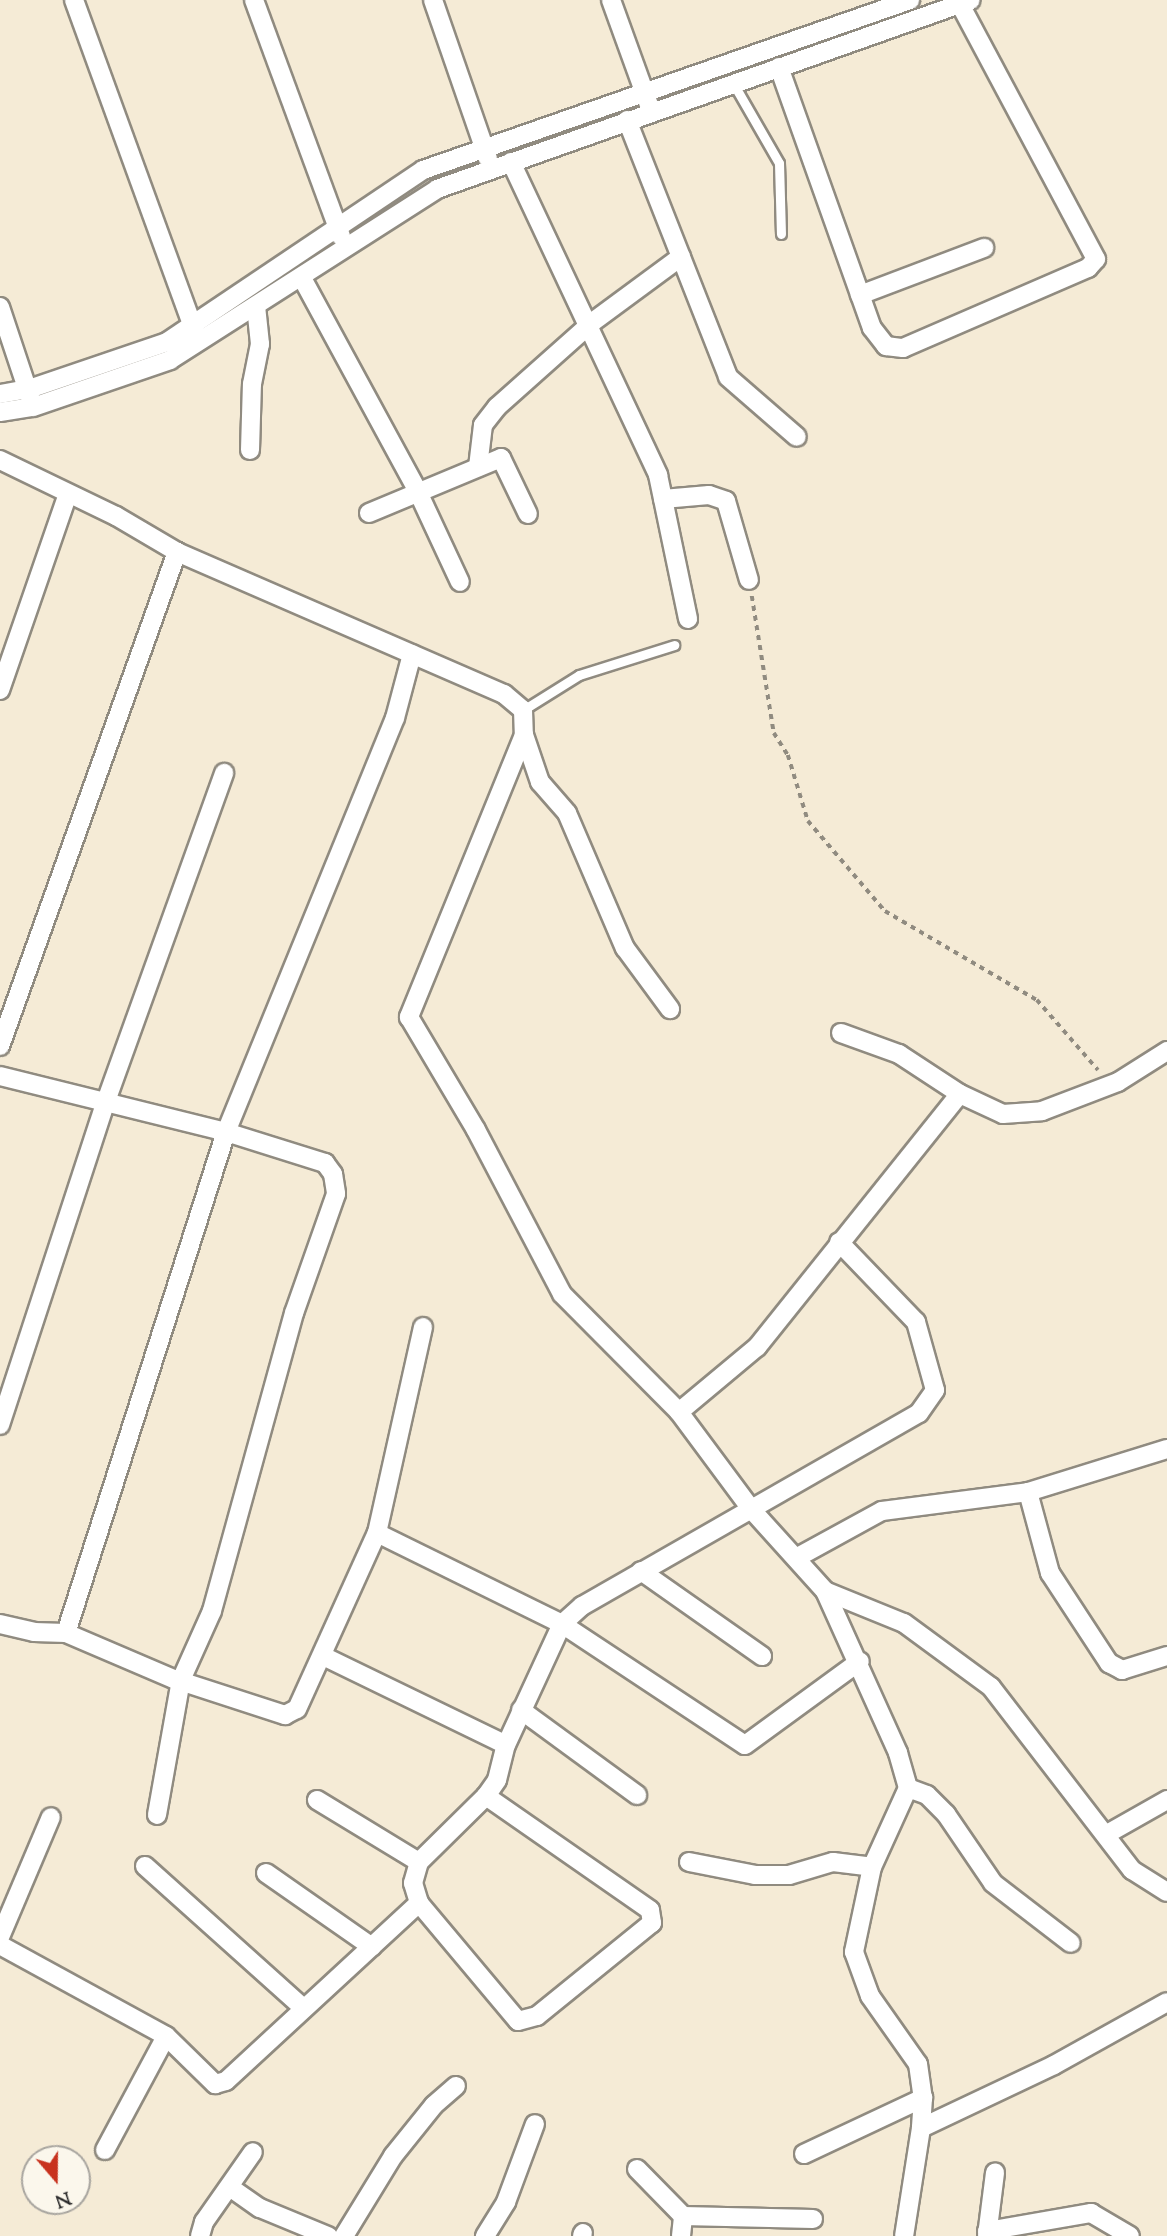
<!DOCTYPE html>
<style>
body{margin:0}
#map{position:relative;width:1167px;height:2236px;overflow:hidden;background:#f5ebd6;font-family:"Sorts Mill Goudy",serif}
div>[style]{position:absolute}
.path>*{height:3.5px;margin-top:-1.75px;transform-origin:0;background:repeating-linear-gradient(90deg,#908b80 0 5px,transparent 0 10px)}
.roads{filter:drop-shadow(2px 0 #908b80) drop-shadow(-2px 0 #908b80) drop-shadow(0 2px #908b80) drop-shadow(0 -2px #908b80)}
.service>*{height:9px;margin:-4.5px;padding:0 4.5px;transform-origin:4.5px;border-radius:4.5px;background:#fff}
.minor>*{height:18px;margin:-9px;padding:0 9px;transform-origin:9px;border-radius:9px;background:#fff}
span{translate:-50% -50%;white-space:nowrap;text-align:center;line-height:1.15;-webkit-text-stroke:5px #fbf7ec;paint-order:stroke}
.north{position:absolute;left:21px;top:2145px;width:70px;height:70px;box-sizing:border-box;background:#fbf7ec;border:2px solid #a8a59f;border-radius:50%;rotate:160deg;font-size:19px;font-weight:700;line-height:28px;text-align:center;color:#2b2b2b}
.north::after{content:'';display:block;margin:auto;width:24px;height:32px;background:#c8321e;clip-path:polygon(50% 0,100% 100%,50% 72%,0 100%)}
</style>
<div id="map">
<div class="path">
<i style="left:752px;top:596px;width:139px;rotate:80.9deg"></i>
<i style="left:774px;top:733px;width:26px;rotate:58deg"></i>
<i style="left:788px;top:755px;width:69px;rotate:73.1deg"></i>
<i style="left:808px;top:821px;width:118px;rotate:49.5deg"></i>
<i style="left:885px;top:911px;width:176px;rotate:30.4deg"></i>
<i style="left:1037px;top:1000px;width:93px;rotate:48.9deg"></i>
</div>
<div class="roads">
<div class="service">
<i style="left:733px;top:83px;width:92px;rotate:60.1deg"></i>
<i style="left:779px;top:163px;width:71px;rotate:88.4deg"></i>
<i style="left:523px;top:710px;width:66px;rotate:-32deg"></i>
<i style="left:579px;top:675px;width:100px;rotate:-17.5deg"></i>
</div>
<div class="minor">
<i style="left:74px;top:0;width:357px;rotate:70deg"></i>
<i style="left:254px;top:0;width:252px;rotate:69.8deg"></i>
<i style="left:433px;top:0;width:168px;rotate:70.9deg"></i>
<i style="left:611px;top:0;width:112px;rotate:70.1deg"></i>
<i style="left:779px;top:67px;width:277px;rotate:70.4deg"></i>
<i style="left:872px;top:328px;width:23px;rotate:52deg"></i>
<i style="left:886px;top:346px;width:17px;rotate:7deg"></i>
<i style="left:903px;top:348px;width:202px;rotate:-23.4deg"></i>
<i style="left:1088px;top:268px;width:12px;rotate:-48deg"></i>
<i style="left:1096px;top:259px;width:289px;rotate:-118.1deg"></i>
<i style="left:627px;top:120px;width:276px;rotate:68.5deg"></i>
<i style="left:728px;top:377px;width:91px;rotate:41deg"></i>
<i style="left:511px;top:162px;width:346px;rotate:64.8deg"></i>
<i style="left:658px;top:475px;width:147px;rotate:78.2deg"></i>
<i style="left:302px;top:278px;width:243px;rotate:61.5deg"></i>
<i style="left:418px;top:492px;width:99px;rotate:65deg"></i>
<i style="left:860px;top:295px;width:133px;rotate:-20.8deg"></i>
<i style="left:0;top:307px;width:98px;rotate:71.6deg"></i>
<i style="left:0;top:394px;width:29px;rotate:-10deg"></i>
<i style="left:29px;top:389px;width:146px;rotate:-18.8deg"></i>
<i style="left:167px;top:342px;width:308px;rotate:-33.9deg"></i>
<i style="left:423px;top:170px;width:516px;rotate:-19.24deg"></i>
<i style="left:0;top:412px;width:33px;rotate:-9deg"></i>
<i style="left:33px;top:407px;width:145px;rotate:-18.9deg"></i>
<i style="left:170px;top:360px;width:317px;rotate:-32.6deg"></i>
<i style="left:437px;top:189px;width:566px;rotate:-19.49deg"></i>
<i style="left:250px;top:450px;width:66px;rotate:-88.3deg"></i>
<i style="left:252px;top:384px;width:41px;rotate:-78.7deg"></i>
<i style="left:260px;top:344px;width:37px;rotate:-96deg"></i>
<i style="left:0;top:460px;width:129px;rotate:25.8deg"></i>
<i style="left:116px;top:516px;width:71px;rotate:30.5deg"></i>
<i style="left:177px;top:552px;width:357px;rotate:23.5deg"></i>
<i style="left:504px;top:694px;width:25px;rotate:40deg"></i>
<i style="left:523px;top:710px;width:25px;rotate:88deg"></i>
<i style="left:524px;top:735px;width:305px;rotate:112.2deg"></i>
<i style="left:409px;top:1017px;width:131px;rotate:59.3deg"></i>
<i style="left:476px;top:1130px;width:185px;rotate:62.3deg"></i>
<i style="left:562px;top:1294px;width:166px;rotate:45.2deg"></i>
<i style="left:679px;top:1412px;width:121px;rotate:53.4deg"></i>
<i style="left:751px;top:1509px;width:110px;rotate:47.9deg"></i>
<i style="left:825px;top:1591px;width:178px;rotate:65.7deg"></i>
<i style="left:898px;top:1753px;width:36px;rotate:74deg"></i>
<i style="left:908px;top:1788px;width:87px;rotate:114.5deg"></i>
<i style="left:872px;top:1867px;width:87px;rotate:102deg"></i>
<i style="left:854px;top:1952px;width:47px;rotate:70deg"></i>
<i style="left:870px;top:1996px;width:83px;rotate:54.8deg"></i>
<i style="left:918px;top:2064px;width:34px;rotate:82deg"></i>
<i style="left:923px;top:2098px;width:30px;rotate:94deg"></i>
<i style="left:921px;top:2128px;width:109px;rotate:98.9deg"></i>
<i style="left:478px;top:467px;width:42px;rotate:-83.2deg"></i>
<i style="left:483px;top:425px;width:23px;rotate:-52deg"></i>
<i style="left:497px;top:407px;width:125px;rotate:-41.7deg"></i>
<i style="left:590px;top:324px;width:113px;rotate:-36.4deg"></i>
<i style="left:663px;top:499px;width:46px;rotate:-5deg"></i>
<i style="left:709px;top:495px;width:18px;rotate:19deg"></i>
<i style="left:726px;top:501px;width:82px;rotate:73.8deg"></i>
<i style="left:369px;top:513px;width:143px;rotate:-22.6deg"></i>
<i style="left:501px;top:458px;width:62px;rotate:64.3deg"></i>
<i style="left:0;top:690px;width:207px;rotate:-70.9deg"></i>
<i style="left:524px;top:735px;width:50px;rotate:71.2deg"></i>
<i style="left:540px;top:782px;width:41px;rotate:48.9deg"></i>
<i style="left:567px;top:813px;width:147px;rotate:66.8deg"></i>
<i style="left:625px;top:948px;width:76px;rotate:53.6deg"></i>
<i style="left:841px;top:1033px;width:62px;rotate:19.9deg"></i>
<i style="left:899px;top:1054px;width:73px;rotate:33.3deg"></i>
<i style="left:960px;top:1094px;width:47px;rotate:24.9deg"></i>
<i style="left:1003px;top:1114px;width:39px;rotate:-4deg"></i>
<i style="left:1042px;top:1111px;width:81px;rotate:-20.9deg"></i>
<i style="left:1118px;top:1082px;width:58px;rotate:-32.3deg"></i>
<i style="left:0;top:1046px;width:525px;rotate:-70.29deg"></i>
<i style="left:0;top:1076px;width:233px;rotate:13.9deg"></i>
<i style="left:226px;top:1132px;width:104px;rotate:17.4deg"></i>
<i style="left:325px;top:1163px;width:14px;rotate:54deg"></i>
<i style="left:333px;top:1174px;width:20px;rotate:81deg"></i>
<i style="left:336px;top:1194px;width:126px;rotate:109.4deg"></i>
<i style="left:294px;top:1313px;width:309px;rotate:105.4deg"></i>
<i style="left:212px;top:1611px;width:76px;rotate:114.2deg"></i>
<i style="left:181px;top:1680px;width:137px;rotate:100.1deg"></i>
<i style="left:679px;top:1412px;width:102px;rotate:-39.8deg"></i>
<i style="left:757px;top:1347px;width:324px;rotate:-51.3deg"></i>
<i style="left:0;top:1425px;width:338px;rotate:-71.9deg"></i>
<i style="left:105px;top:1104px;width:352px;rotate:-70.2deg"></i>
<i style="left:1028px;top:1492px;width:84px;rotate:74.8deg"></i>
<i style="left:1050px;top:1573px;width:108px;rotate:56.8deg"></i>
<i style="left:1109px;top:1663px;width:15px;rotate:28deg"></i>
<i style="left:1122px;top:1670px;width:47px;rotate:-17.3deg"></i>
<i style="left:377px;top:1533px;width:206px;rotate:26.2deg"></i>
<i style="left:562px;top:1624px;width:219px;rotate:33.5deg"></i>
<i style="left:745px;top:1745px;width:142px;rotate:-36.1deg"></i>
<i style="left:796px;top:1558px;width:98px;rotate:-28.7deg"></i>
<i style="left:882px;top:1511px;width:147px;rotate:-7.4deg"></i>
<i style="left:1028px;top:1492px;width:145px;rotate:-17.2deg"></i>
<i style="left:641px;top:1571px;width:148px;rotate:35.1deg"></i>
<i style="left:825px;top:1591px;width:85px;rotate:22.1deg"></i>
<i style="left:904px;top:1623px;width:108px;rotate:36.3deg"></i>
<i style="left:991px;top:1687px;width:231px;rotate:52.4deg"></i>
<i style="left:1132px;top:1870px;width:41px;rotate:32.2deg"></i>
<i style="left:0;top:1624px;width:35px;rotate:13deg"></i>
<i style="left:34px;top:1632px;width:32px;rotate:2deg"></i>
<i style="left:66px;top:1633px;width:117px;rotate:23.1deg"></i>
<i style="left:174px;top:1679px;width:117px;rotate:18deg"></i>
<i style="left:285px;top:1715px;width:13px;rotate:-27deg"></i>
<i style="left:297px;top:1709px;width:193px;rotate:-65.6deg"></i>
<i style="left:377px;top:1533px;width:211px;rotate:-77.4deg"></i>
<i style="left:66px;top:1633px;width:526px;rotate:-72.29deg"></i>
<i style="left:226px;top:1132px;width:447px;rotate:-67.8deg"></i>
<i style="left:395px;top:718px;width:66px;rotate:-75.1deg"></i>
<i style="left:323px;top:1656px;width:203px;rotate:25.9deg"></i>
<i style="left:506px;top:1745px;width:133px;rotate:-65.2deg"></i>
<i style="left:562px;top:1624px;width:27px;rotate:-42deg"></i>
<i style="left:582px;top:1606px;width:388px;rotate:-29.8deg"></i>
<i style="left:919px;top:1413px;width:28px;rotate:-55deg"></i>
<i style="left:935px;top:1390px;width:71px;rotate:-105.6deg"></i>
<i style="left:916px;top:1322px;width:111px;rotate:-133.9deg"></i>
<i style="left:521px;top:1710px;width:144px;rotate:36.2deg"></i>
<i style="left:908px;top:1788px;width:20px;rotate:20deg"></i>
<i style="left:927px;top:1795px;width:27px;rotate:45deg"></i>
<i style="left:946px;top:1814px;width:83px;rotate:55.7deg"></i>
<i style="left:993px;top:1883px;width:98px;rotate:37.6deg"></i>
<i style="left:317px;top:1800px;width:119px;rotate:31.3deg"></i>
<i style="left:419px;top:1862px;width:94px;rotate:-44.6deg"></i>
<i style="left:486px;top:1796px;width:19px;rotate:-55deg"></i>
<i style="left:497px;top:1780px;width:36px;rotate:-76deg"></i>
<i style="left:1107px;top:1834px;width:69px;rotate:-29.5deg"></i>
<i style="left:419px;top:1862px;width:22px;rotate:106deg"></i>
<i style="left:413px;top:1883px;width:21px;rotate:73deg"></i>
<i style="left:419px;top:1903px;width:154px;rotate:50deg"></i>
<i style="left:518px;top:2021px;width:20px;rotate:-15deg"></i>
<i style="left:537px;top:2016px;width:148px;rotate:-39deg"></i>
<i style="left:652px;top:1923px;width:13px;rotate:-99deg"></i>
<i style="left:650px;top:1910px;width:200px;rotate:-145.2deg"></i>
<i style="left:689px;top:1862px;width:67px;rotate:11.1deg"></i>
<i style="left:755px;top:1875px;width:34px"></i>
<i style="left:789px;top:1875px;width:46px;rotate:-16.5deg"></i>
<i style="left:833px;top:1862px;width:39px;rotate:7deg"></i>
<i style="left:145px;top:1866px;width:211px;rotate:41.9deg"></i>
<i style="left:266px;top:1873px;width:129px;rotate:34.9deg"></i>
<i style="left:0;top:1937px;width:130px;rotate:-67deg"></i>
<i style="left:0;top:1945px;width:189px;rotate:28.7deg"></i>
<i style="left:166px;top:2036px;width:69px;rotate:44.4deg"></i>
<i style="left:215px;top:2084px;width:11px;rotate:-15deg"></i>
<i style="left:226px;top:2081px;width:263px;rotate:-42.7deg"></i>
<i style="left:921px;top:2128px;width:147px;rotate:-25.3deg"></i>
<i style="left:1054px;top:2065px;width:129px;rotate:-29.1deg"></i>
<i style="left:105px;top:2150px;width:129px;rotate:-61.8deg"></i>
<i style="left:804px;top:2154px;width:132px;rotate:-25.2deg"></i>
<i style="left:637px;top:2169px;width:66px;rotate:45.6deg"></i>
<i style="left:683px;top:2216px;width:130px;rotate:1.3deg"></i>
<i style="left:231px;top:2188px;width:35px;rotate:35deg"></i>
<i style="left:260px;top:2208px;width:74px;rotate:22.4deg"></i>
<i style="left:987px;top:2231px;width:106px;rotate:-9.8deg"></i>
<i style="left:1091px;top:2213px;width:45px;rotate:30.5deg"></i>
<i style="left:200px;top:2236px;width:15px;rotate:-74deg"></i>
<i style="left:204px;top:2222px;width:85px;rotate:-55deg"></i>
<i style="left:344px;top:2236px;width:94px;rotate:-58.5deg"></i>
<i style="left:393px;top:2156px;width:65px;rotate:-51.2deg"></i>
<i style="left:434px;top:2105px;width:29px;rotate:-41deg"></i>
<i style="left:485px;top:2236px;width:40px;rotate:-58deg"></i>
<i style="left:506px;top:2202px;width:83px;rotate:-69.6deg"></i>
<i style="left:582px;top:2236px;width:3px;rotate:-72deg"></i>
<i style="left:681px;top:2236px;width:20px;rotate:-84deg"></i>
<i style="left:987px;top:2236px;width:64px;rotate:-82.8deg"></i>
</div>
</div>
<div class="north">N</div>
</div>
